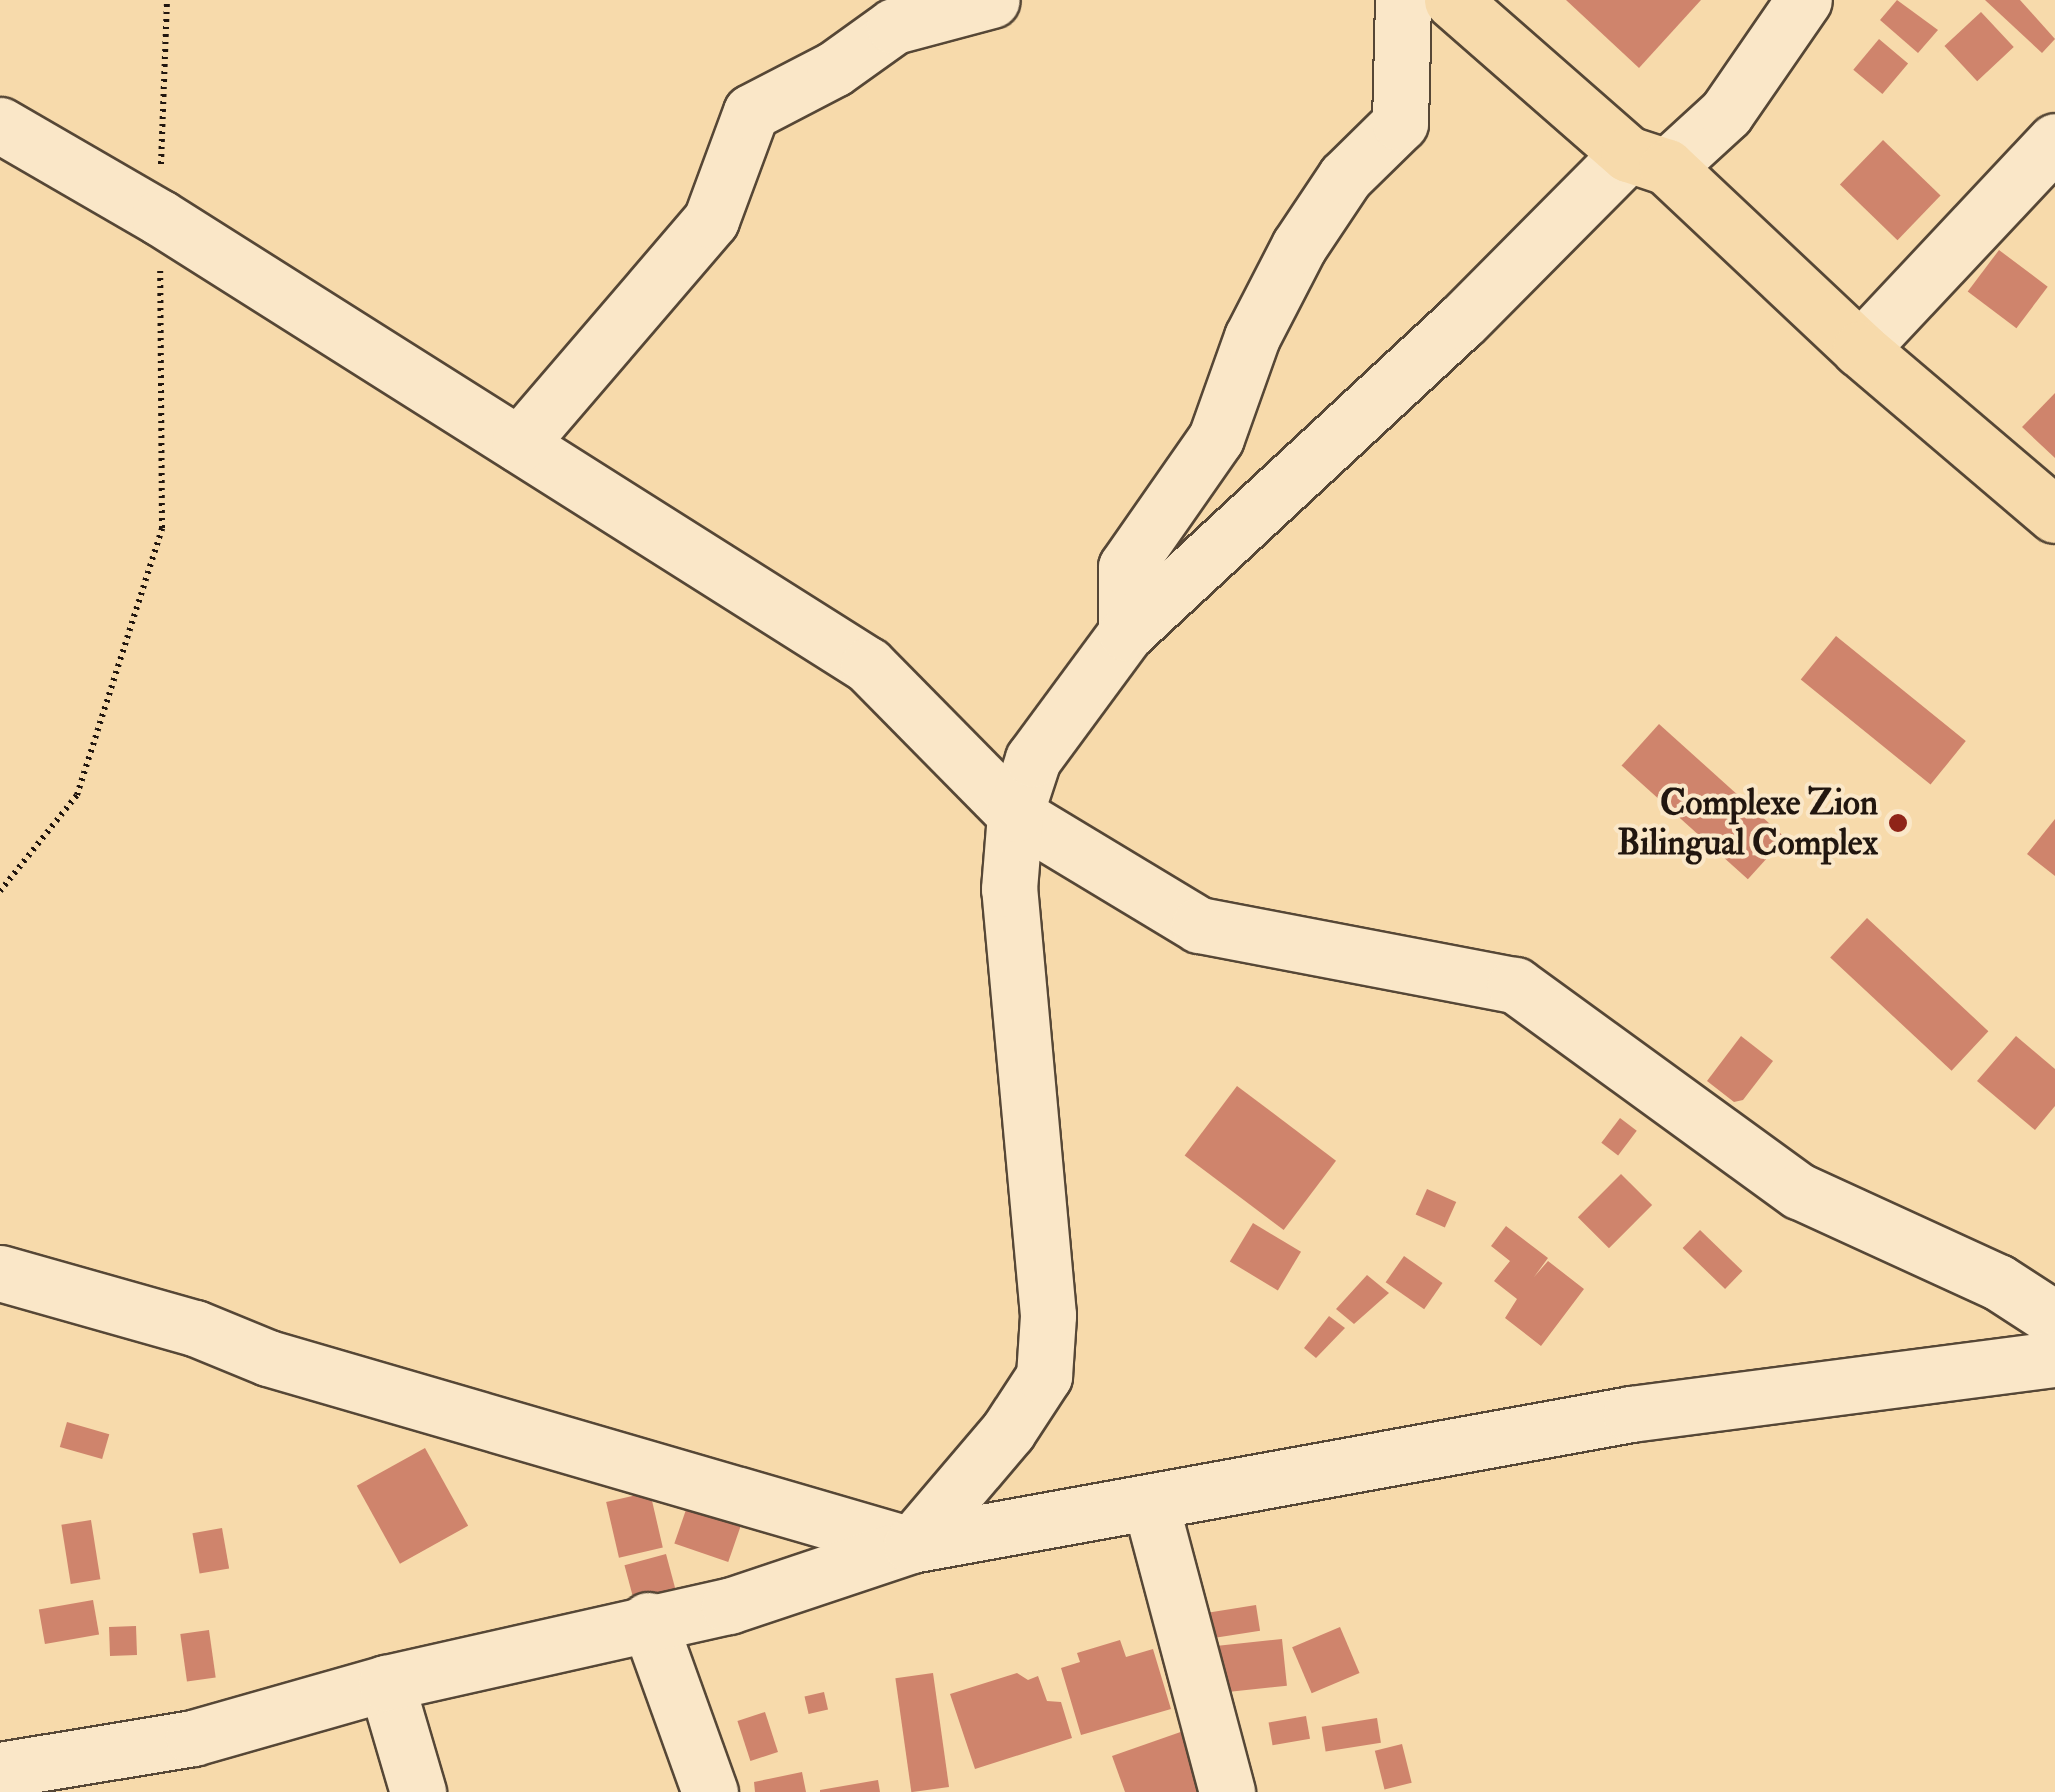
<!DOCTYPE html>
<style>
body{margin:0}
#map{position:relative;width:2055px;height:1792px;overflow:hidden;background:#f7daab;font-family:"IM FELL Double Pica",serif}
div>[style]{position:absolute}
.building>*{inset:0;background:#cf846c;transform-origin:0 0}
.path>*{height:6px;margin-top:-3px;transform-origin:0;background:repeating-linear-gradient(90deg,#21160f 0 2.5px,transparent 0 7.5px)}
.roads{filter:drop-shadow(2px 0 #564736) drop-shadow(-2px 0 #564736) drop-shadow(0 2px #564736) drop-shadow(0 -2px #564736)}
.minor>*{height:55px;margin:-27.5px;padding:0 27.5px;transform-origin:27.5px;border-radius:27.5px;background:#fae7c8}
.major>*{height:55px;margin:-27.5px;padding:0 27.5px;transform-origin:27.5px;border-radius:27.5px;background:#f7daab}
.dots>*{width:28px;height:28px;translate:-50% -50%;box-sizing:border-box;border:5px solid #fae7c8;border-radius:50%}
span{translate:-50% -50%;white-space:nowrap;text-align:center;line-height:1.15;-webkit-text-stroke:8px #fae7c8;paint-order:stroke}
.poi-label{font-size:35px;color:#21160f;font-weight:700}
.right{translate:-100% -50%;text-align:right}
</style>
<div id="map">
<div class="building">
<i style="clip-path:polygon(1566px 0,1701px 0,1639px 68px)"></i>
<i style="clip-path:polygon(1897px 0,1938px 30px,1918px 53px,1880px 20px)"></i>
<i style="clip-path:polygon(1985px 0,2020px 0,2055px 39px,2042px 53px)"></i>
<i style="left:1981px;top:12px;width:48px;height:50px;rotate:47deg"></i>
<i style="left:1879px;top:39px;width:38px;height:40px;rotate:40deg"></i>
<i style="left:1883px;top:140px;width:80px;height:62px;rotate:44deg"></i>
<i style="left:1999px;top:250px;width:61px;height:52px;rotate:37deg"></i>
<i style="clip-path:polygon(2055px 393px,2055px 458px,2022px 427px)"></i>
<i style="left:1836px;top:636px;width:167px;height:56px;rotate:39deg"></i>
<i style="left:1659px;top:724px;width:170px;height:56px;rotate:42deg"></i>
<i style="clip-path:polygon(2055px 819px,2055px 876px,2027px 854px)"></i>
<i style="left:1867px;top:918px;width:166px;height:54px;rotate:43deg"></i>
<i style="clip-path:polygon(1741px 1036px,1773px 1061px,1743px 1100px,1734px 1102px,1707px 1081px)"></i>
<i style="clip-path:polygon(2016px 1036px,2055px 1069px,2055px 1106px,2035px 1130px,1977px 1081px)"></i>
<i style="left:1237px;top:1086px;width:124px;height:87px;rotate:37deg"></i>
<i style="left:1620px;top:1118px;width:21px;height:31px;rotate:37deg"></i>
<i style="left:1621px;top:1174px;width:44px;height:61px;rotate:45deg"></i>
<i style="left:1427px;top:1189px;width:32px;height:28px;rotate:24deg"></i>
<i style="left:1253px;top:1223px;width:56px;height:45px;rotate:31deg"></i>
<i style="clip-path:polygon(1506px 1226px,1548px 1258px,1534px 1277px,1548px 1261px,1584px 1289px,1541px 1346px,1505px 1318px,1517px 1299px,1494px 1281px,1510px 1261px,1491px 1246px)"></i>
<i style="left:1700px;top:1230px;width:59px;height:25px;rotate:44deg"></i>
<i style="left:1404px;top:1256px;width:47px;height:32px;rotate:35deg"></i>
<i style="clip-path:polygon(1367px 1275px,1389px 1293px,1354px 1324px,1336px 1309px)"></i>
<i style="clip-path:polygon(1329px 1316px,1345px 1328px,1316px 1358px,1304px 1348px)"></i>
<i style="left:67px;top:1422px;width:44px;height:26px;rotate:16deg"></i>
<i style="left:425px;top:1448px;width:89px;height:78px;rotate:61deg"></i>
<i style="left:650px;top:1492px;width:57px;height:45px;rotate:77deg"></i>
<i style="left:689px;top:1501px;width:57px;height:45px;rotate:19deg"></i>
<i style="left:91px;top:1520px;width:60px;height:30px;rotate:81deg"></i>
<i style="left:222px;top:1528px;width:41px;height:30px;rotate:80deg"></i>
<i style="left:666px;top:1554px;width:51px;height:43px;rotate:75deg"></i>
<i style="left:93px;top:1600px;width:35px;height:55px;rotate:80deg"></i>
<i style="left:1256px;top:1605px;width:26px;height:60px;rotate:81deg"></i>
<i style="left:136px;top:1626px;width:29px;height:27px;rotate:88deg"></i>
<i style="left:1340px;top:1627px;width:50px;height:52px;rotate:67deg"></i>
<i style="left:209px;top:1630px;width:48px;height:29px;rotate:82deg"></i>
<i style="left:1282px;top:1639px;width:47px;height:76px;rotate:84deg"></i>
<i style="clip-path:polygon(1120px 1640px,1126px 1657px,1153px 1649px,1171px 1709px,1081px 1735px,1061px 1668px,1080px 1662px,1077px 1653px)"></i>
<i style="left:933px;top:1673px;width:115px;height:38px;rotate:82deg"></i>
<i style="clip-path:polygon(1017px 1673px,1028px 1680px,1038px 1676px,1047px 1701px,1061px 1702px,1072px 1738px,975px 1769px,950px 1694px)"></i>
<i style="left:824px;top:1692px;width:18px;height:20px;rotate:77deg"></i>
<i style="left:765px;top:1712px;width:42px;height:29px;rotate:72deg"></i>
<i style="left:1306px;top:1716px;width:23px;height:38px;rotate:80deg"></i>
<i style="left:1377px;top:1718px;width:25px;height:56px;rotate:81deg"></i>
<i style="clip-path:polygon(1192px 1728px,1214px 1792px,1125px 1792px,1112px 1756px)"></i>
<i style="left:1402px;top:1744px;width:40px;height:28px;rotate:76deg"></i>
<i style="clip-path:polygon(802px 1772px,806px 1792px,755px 1792px,754px 1782px)"></i>
<i style="clip-path:polygon(878px 1780px,880px 1792px,820px 1792px,820px 1790px)"></i>
</div>
<div class="path">
<i style="left:161px;top:164px;width:164px;rotate:-87.9deg"></i>
<i style="left:0;top:891px;width:123px;rotate:-51.3deg"></i>
<i style="left:77px;top:795px;width:280px;rotate:-72.3deg"></i>
<i style="left:162px;top:528px;width:257px;rotate:-90.4deg"></i>
</div>
<div class="roads">
<div class="minor">
<i style="left:0;top:125px;width:184px;rotate:30.1deg"></i>
<i style="left:159px;top:217px;width:839px;rotate:32.29deg"></i>
<i style="left:868px;top:665px;width:209px;rotate:45.4deg"></i>
<i style="left:1015px;top:814px;width:215px;rotate:31.1deg"></i>
<i style="left:1199px;top:925px;width:322px;rotate:10.8deg"></i>
<i style="left:1515px;top:985px;width:351px;rotate:36deg"></i>
<i style="left:1799px;top:1191px;width:219px;rotate:24.6deg"></i>
<i style="left:1998px;top:1282px;width:68px;rotate:33deg"></i>
<i style="left:1667px;top:167px;width:80px;rotate:-42.5deg"></i>
<i style="left:1726px;top:113px;width:137px;rotate:-55.4deg"></i>
<i style="left:1860px;top:349px;width:285px;rotate:-46.8deg"></i>
<i style="left:519px;top:444px;width:295px;rotate:-49.4deg"></i>
<i style="left:711px;top:220px;width:115px;rotate:-69.7deg"></i>
<i style="left:751px;top:112px;width:93px;rotate:-27.4deg"></i>
<i style="left:834px;top:69px;width:74px;rotate:-35.6deg"></i>
<i style="left:894px;top:26px;width:101px;rotate:-14.9deg"></i>
<i style="left:1126px;top:633px;width:66px;rotate:-90deg"></i>
<i style="left:1126px;top:567px;width:157px;rotate:-55.1deg"></i>
<i style="left:1216px;top:438px;width:107px;rotate:-70.4deg"></i>
<i style="left:1252px;top:337px;width:102px;rotate:-62.7deg"></i>
<i style="left:1299px;top:246px;width:83px;rotate:-56.3deg"></i>
<i style="left:1345px;top:177px;width:77px;rotate:-44.5deg"></i>
<i style="left:1400px;top:123px;width:123px;rotate:-88.6deg"></i>
<i style="left:0;top:1273px;width:203px;rotate:15.8deg"></i>
<i style="left:195px;top:1328px;width:79px;rotate:22.3deg"></i>
<i style="left:268px;top:1358px;width:670px;rotate:16.22deg"></i>
<i style="left:911px;top:1545px;width:150px;rotate:-49.6deg"></i>
<i style="left:1008px;top:1431px;width:66px;rotate:-56.8deg"></i>
<i style="left:1044px;top:1376px;width:61px;rotate:-86.2deg"></i>
<i style="left:1048px;top:1315px;width:428px;rotate:-95.2deg"></i>
<i style="left:1009px;top:889px;width:75px;rotate:-85.4deg"></i>
<i style="left:1015px;top:814px;width:58px;rotate:-71.9deg"></i>
<i style="left:1033px;top:759px;width:157px;rotate:-53.6deg"></i>
<i style="left:1126px;top:633px;width:459px;rotate:-42.9deg"></i>
<i style="left:1462px;top:321px;width:235px;rotate:-45.2deg"></i>
<i style="left:1151px;top:1506px;width:296px;rotate:75.1deg"></i>
<i style="left:648px;top:1620px;width:183px;rotate:70.2deg"></i>
<i style="left:386px;top:1683px;width:114px;rotate:73.6deg"></i>
<i style="left:0;top:1770px;width:196px;rotate:-9.4deg"></i>
<i style="left:193px;top:1738px;width:201px;rotate:-15.9deg"></i>
<i style="left:386px;top:1683px;width:352px;rotate:-12.7deg"></i>
<i style="left:729px;top:1606px;width:192px;rotate:-18.5deg"></i>
<i style="left:911px;top:1545px;width:732px;rotate:-10.31deg"></i>
<i style="left:1631px;top:1414px;width:428px;rotate:-7.4deg"></i>
</div>
<div class="major">
<i style="left:1452px;top:0;width:234px;rotate:41.2deg"></i>
<i style="left:1628px;top:154px;width:41px;rotate:18.4deg"></i>
<i style="left:1667px;top:167px;width:265px;rotate:43.3deg"></i>
<i style="left:1860px;top:349px;width:256px;rotate:40.4deg"></i>
</div>
</div>
<div class="dots">
<i style="left:1898px;top:823px;background:#8f2418"></i>
</div>
<div class="poi-label">
<span class="right" style="left:1878px;top:823px">Complexe Zion<br>Bilingual Complex</span>
</div>
</div>
